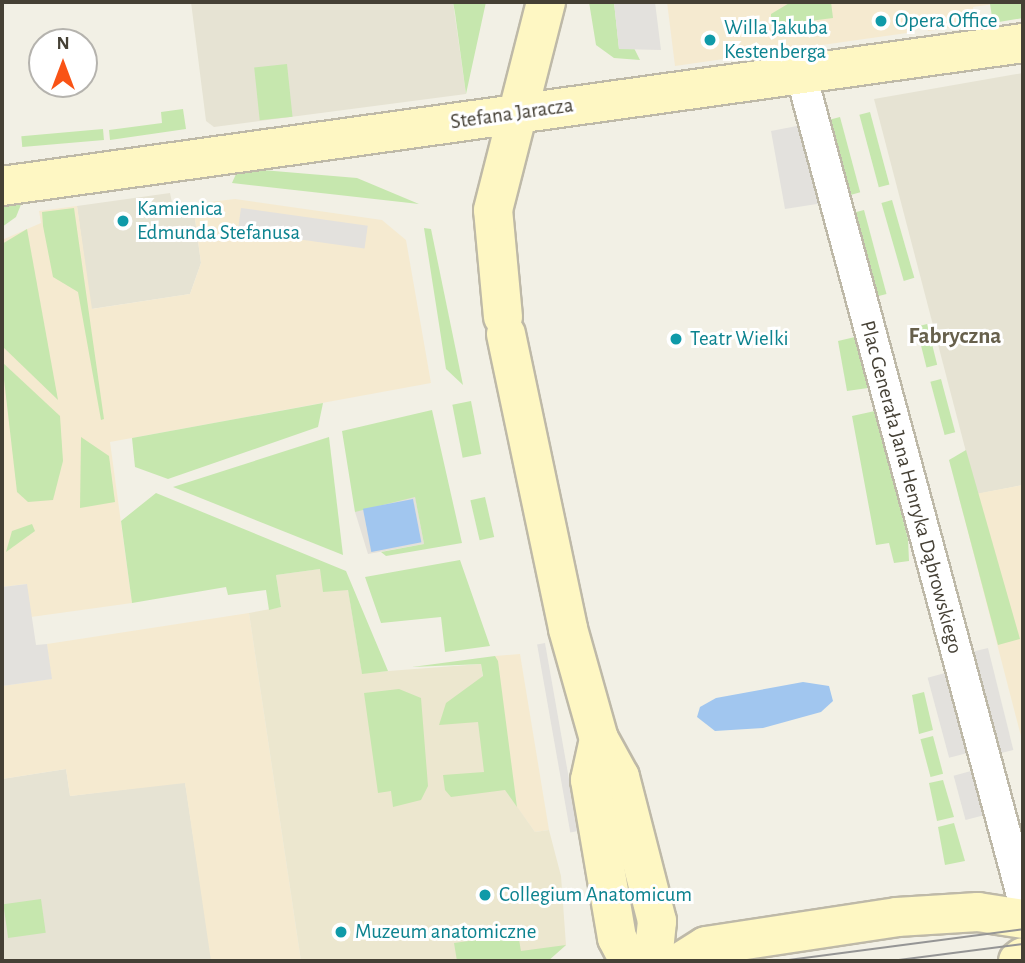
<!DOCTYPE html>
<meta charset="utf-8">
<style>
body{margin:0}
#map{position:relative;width:1025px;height:963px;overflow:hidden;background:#f2f0e5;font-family:"Alegreya Sans",sans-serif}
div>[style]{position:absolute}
.residential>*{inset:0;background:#e6e3d3}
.commercial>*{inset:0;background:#f5ead0}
.industrial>*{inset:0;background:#e4e1da}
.education>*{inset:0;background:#ece7cf}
.green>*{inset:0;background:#c6e7ae;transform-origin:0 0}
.parking>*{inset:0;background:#e3e1dd;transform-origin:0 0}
.water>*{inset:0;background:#a1c6ef;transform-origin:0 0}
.roads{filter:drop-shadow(2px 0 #beb9a8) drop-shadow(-2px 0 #beb9a8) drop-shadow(0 2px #beb9a8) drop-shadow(0 -2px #beb9a8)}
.street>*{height:30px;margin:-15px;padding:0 15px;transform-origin:15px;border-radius:15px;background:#fff}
.secondary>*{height:38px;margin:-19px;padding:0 19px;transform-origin:19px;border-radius:19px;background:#fef7c3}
.tram>*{height:2px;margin:-1px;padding:0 1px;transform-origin:1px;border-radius:1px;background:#959595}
.dots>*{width:19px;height:19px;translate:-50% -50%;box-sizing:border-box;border:4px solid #fff;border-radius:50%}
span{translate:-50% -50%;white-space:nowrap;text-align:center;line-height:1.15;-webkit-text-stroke:6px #fff;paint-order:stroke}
.culture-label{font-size:21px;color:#0d838f}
.left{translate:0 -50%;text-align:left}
.street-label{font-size:21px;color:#454035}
.neighbourhood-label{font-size:23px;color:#67604c;font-weight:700}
.frame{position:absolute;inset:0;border:4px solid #454035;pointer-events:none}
.north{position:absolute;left:28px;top:28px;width:70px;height:70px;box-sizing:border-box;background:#fff;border:2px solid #b5b3ae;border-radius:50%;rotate:0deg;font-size:19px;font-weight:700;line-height:28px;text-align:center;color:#454035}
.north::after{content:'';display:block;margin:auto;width:24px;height:32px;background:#f95316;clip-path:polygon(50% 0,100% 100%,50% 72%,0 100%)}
</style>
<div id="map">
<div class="residential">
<i style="clip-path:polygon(191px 2px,453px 2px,466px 94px,214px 127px,206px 121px)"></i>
<i style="clip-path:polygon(1023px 73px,1023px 485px,977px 494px,874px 99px)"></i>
<i style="clip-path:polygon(170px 193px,173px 207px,193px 204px,201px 263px,190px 294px,91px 309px,77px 206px)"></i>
<i style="clip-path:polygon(66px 769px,70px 796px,185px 782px,212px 961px,2px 961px,2px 779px)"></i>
</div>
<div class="commercial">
<i style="clip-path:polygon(667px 2px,1008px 2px,973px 7px,975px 24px,928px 31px,926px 20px,913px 22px,914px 32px,675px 66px)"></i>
<i style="clip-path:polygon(235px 199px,382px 220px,406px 240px,431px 383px,110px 442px,132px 603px,31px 617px,26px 584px,2px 587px,2px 240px,41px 223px,39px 211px,77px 206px,92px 309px,190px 294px,201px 263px,193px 204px)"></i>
<i style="clip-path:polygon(1023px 485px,1023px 744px,959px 497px)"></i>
<i style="clip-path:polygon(249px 613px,301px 961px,211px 961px,185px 783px,70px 796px,66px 769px,2px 779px,2px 686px,51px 679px,47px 644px)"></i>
<i style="clip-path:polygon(520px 654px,549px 830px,535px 832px,517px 807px,495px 656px)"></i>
</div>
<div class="industrial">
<i style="clip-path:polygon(415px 496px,424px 544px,368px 554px,355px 512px,360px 506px)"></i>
</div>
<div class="education">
<i style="clip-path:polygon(320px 569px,348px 589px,362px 673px,481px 664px,497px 778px,535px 832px,549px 830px,561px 876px,566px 945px,548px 961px,301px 961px,249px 613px,281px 607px,276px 575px)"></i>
</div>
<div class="green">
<i style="clip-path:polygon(453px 2px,486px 2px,466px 94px,455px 13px)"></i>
<i style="clip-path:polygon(589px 2px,614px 2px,619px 49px,634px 48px,640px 60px,614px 58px,596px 45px)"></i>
<i style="clip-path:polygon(791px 2px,831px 2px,833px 18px,771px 26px,771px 14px)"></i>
<i style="clip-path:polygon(1023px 2px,1023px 18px,993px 23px,990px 4px)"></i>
<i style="left:287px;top:64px;width:53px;height:33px;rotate:84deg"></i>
<i style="clip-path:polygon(183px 109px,186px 129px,110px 140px,109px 130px,162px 123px,161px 112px)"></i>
<i style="left:870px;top:112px;width:75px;height:11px;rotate:75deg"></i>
<i style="left:840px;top:117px;width:78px;height:11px;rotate:75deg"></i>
<i style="left:103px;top:129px;width:11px;height:82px;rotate:85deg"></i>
<i style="clip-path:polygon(262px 170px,357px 178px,419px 204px,232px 183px,236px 174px)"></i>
<i style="left:892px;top:200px;width:81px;height:11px;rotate:74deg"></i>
<i style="clip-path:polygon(22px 202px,16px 217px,2px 227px,2px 205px)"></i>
<i style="clip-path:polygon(74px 208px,104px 419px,101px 420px,78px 292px,53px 277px,43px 226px,42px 212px)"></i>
<i style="left:864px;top:210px;width:87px;height:10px;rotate:75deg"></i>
<i style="clip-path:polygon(424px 228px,431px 229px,463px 385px,446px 369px)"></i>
<i style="clip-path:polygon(27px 229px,58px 400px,2px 346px,2px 244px)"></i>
<i style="left:927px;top:324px;width:42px;height:11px;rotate:76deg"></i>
<i style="clip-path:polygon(855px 337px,868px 388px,847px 391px,838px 341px)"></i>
<i style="clip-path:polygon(2px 362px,60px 416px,63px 461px,53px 500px,28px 502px,17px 492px)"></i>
<i style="left:941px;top:379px;width:55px;height:11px;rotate:75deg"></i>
<i style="left:471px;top:401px;width:54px;height:19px;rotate:79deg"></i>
<i style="clip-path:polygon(323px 403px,318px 427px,168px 479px,135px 467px,132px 438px)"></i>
<i style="clip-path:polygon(432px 410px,462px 543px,386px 556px,381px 552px,424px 544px,415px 497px,355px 512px,342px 431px)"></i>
<i style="clip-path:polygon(875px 411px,908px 539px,909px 561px,894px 563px,889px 543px,876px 545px,852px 416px)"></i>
<i style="clip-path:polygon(81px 437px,109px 456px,115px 502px,80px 508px)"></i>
<i style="clip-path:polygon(329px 437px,343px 555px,173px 487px)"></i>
<i style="clip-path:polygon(966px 450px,1020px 639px,998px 645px,949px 460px)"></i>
<i style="clip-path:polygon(156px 493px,346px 571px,388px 671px,362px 674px,348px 590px,323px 592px,320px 569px,276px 575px,281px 607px,269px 610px,266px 590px,228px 595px,226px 587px,132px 603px,121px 521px)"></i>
<i style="left:485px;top:497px;width:41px;height:15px;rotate:77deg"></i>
<i style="clip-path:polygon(32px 524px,35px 531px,6px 552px,12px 531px)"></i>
<i style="clip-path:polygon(460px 560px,490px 646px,445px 652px,441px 617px,381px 623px,365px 577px)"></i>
<i style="clip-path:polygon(495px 656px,498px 661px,517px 807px,505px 790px,451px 797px,445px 790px,443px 775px,484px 772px,478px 722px,439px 725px,446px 703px,483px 676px,481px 664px,412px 667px)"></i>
<i style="clip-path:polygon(399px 689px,421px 698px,428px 786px,421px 800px,393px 807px,391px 791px,378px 793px,364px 693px)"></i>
<i style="clip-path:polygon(924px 692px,933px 730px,919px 734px,912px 695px)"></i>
<i style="left:933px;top:736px;width:39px;height:13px;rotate:75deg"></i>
<i style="clip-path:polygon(943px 780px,954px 817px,937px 821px,929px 783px)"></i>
<i style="clip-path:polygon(954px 823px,965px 861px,945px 865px,938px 827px)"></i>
<i style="left:41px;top:899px;width:34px;height:38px;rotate:82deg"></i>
<i style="clip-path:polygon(518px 934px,521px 951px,566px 945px,548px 961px,457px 961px,454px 943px)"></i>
</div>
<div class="parking">
<i style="clip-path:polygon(614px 2px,655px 2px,661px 50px,619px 49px)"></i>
<i style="clip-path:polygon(802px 125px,836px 201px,785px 209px,771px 131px)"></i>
<i style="left:241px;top:208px;width:128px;height:23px;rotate:8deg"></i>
<i style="clip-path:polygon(27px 584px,36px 645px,47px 644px,52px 679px,2px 686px,2px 587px)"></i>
<i style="left:545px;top:643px;width:191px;height:8px;rotate:80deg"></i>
<i style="left:988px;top:648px;width:105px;height:19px;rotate:76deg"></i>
<i style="left:945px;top:673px;width:83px;height:18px;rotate:75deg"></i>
<i style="left:971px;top:771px;width:46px;height:18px;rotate:75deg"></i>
</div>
<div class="water">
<i style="left:413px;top:499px;width:44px;height:51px;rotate:79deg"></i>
<i style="clip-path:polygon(803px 682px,829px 686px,833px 701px,821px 712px,763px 728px,715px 731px,697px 717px,700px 707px,716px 698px)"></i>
</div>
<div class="roads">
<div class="street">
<i style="left:801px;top:74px;width:854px;rotate:74.94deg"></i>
</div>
<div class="secondary">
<i style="left:2px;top:186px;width:1031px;rotate:-7.97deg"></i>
<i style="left:503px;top:317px;width:107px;rotate:-95.3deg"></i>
<i style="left:493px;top:210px;width:215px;rotate:-75.7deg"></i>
<i style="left:506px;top:334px;width:301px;rotate:78.1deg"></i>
<i style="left:568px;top:629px;width:114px;rotate:74.3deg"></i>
<i style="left:599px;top:739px;width:43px;rotate:61.1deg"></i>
<i style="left:620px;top:777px;width:149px;rotate:75.6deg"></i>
<i style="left:657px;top:921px;width:40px;rotate:95.7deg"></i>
<i style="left:599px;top:739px;width:42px;rotate:102.4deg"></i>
<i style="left:590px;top:780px;width:160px;rotate:80.3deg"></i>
<i style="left:617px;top:938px;width:26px;rotate:62deg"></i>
<i style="left:682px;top:961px;width:28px;rotate:-32deg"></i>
<i style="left:706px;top:946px;width:193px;rotate:-8.6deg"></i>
<i style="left:897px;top:917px;width:81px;rotate:-3.5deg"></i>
<i style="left:978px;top:912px;width:46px;rotate:8.8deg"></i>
<i style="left:1018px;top:961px;width:6px;rotate:-39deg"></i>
</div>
</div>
<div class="tram">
<i style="left:781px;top:961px;width:244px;rotate:-7.5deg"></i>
<i style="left:891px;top:961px;width:133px;rotate:-7.3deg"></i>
</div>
<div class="dots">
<i style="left:881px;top:21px;background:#0f9aa8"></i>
<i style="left:710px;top:40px;background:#0f9aa8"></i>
<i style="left:123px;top:221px;background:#0f9aa8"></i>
<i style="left:676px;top:339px;background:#0f9aa8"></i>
<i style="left:485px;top:895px;background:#0f9aa8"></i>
<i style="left:341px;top:932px;background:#0f9aa8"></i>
</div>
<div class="culture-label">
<span class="left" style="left:895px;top:21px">Opera Office</span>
<span class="left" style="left:724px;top:40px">Willa Jakuba<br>Kestenberga</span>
<span class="left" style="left:137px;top:221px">Kamienica<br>Edmunda Stefanusa</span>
<span class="left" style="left:690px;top:339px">Teatr Wielki</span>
<span class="left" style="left:499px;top:895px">Collegium Anatomicum</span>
<span class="left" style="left:355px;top:932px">Muzeum anatomiczne</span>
</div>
<div class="street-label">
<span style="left:512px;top:114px;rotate:-8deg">Stefana Jaracza</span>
<span style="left:911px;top:487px;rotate:75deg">Plac Generała Jana Henryka Dąbrowskiego</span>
</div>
<div class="neighbourhood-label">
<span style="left:955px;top:337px">Fabryczna</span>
</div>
<div class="frame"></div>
<div class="north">N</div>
</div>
